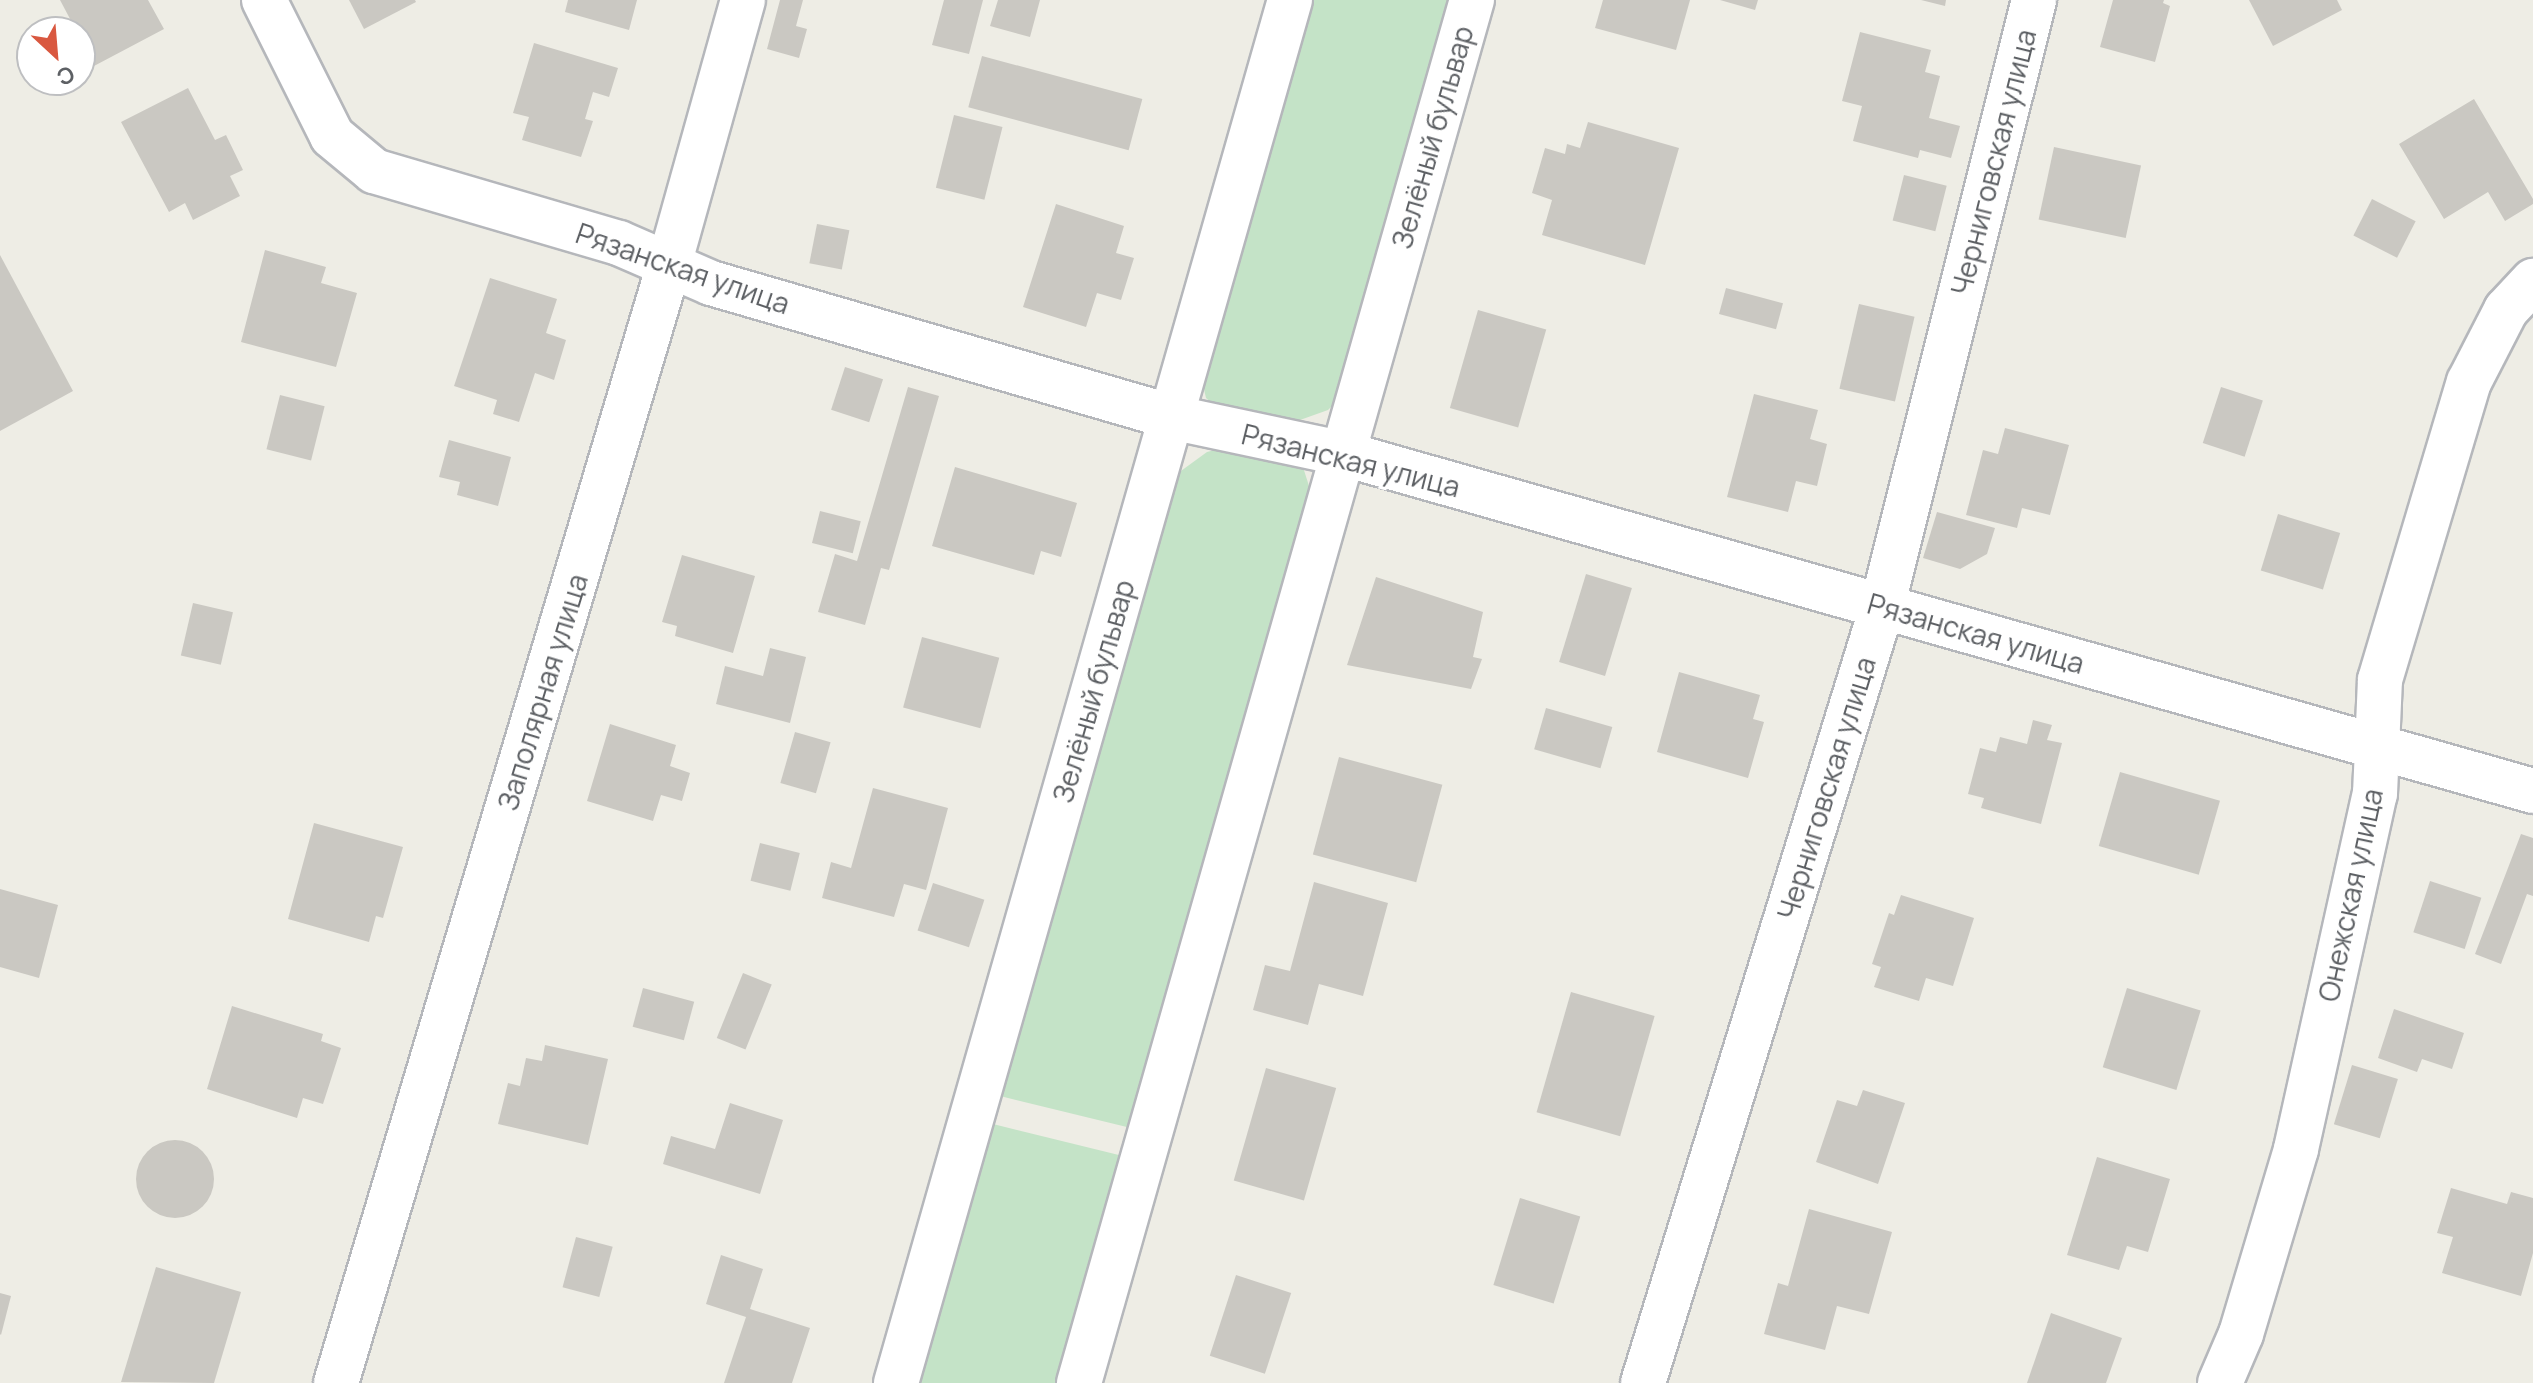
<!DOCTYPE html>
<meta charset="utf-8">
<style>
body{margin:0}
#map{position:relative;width:2533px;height:1383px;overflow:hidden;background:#eeede5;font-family:Manrope,sans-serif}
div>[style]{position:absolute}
.green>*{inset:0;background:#c4e3c7}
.building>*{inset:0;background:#cac8c2;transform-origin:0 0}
.round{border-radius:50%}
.roads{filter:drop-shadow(2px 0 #b5b7bb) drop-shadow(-2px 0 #b5b7bb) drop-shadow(0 2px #b5b7bb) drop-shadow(0 -2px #b5b7bb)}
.minor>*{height:44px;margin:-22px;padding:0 22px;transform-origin:22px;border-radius:22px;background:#fff}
span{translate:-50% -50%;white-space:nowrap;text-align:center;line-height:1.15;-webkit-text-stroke:6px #fff;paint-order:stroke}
.street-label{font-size:28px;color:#5d6064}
.north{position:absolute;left:16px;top:16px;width:80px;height:80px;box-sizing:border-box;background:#fff;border:2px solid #bebfc1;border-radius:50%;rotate:154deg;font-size:22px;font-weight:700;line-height:32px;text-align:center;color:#5d6064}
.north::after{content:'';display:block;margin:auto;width:28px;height:36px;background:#d95840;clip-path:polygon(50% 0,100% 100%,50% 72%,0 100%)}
</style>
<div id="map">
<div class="green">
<i style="clip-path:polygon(1311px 0,1456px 0,1340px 398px,1328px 410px,1300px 420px,1215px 406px,1206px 398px,1203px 385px)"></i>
<i style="clip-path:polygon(1234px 445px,1301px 461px,1310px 489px,1135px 1129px,1000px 1096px,1174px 476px,1207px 452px)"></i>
<i style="clip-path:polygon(993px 1124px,1127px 1157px,1058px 1383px,919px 1383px)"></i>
</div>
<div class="building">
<i style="clip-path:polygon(60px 0,148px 0,164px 29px,94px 66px,80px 32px,77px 32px)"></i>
<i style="clip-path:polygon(349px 0,415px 0,416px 2px,364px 29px)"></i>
<i style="clip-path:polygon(568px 0,637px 0,629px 30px,565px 12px)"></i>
<i style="clip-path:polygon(780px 0,803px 0,796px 26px,807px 29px,799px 58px,767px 49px)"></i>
<i style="clip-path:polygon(944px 0,983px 0,969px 54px,932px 45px)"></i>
<i style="clip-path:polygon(998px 0,1040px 0,1030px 37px,990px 26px)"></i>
<i style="clip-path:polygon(1603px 0,1690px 0,1676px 50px,1595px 28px)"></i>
<i style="clip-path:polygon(1720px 0,1758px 0,1755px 10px)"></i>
<i style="clip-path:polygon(1921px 0,1946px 0,1945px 6px)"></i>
<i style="clip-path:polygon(2113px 0,2164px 0,2163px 3px,2170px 6px,2155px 62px,2100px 47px)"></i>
<i style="clip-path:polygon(2249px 0,2337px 0,2342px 10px,2273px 46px)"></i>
<i style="clip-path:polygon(1860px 32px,1931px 50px,1925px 72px,1940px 76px,1929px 118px,1960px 126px,1951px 158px,1920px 150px,1918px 158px,1853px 141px,1862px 106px,1842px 101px)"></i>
<i style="clip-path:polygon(534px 43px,618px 68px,609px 97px,593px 92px,585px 119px,593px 121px,581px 157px,522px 140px,529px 117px,513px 113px)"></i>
<i style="left:982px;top:56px;width:166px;height:53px;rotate:15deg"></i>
<i style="clip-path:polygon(188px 88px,215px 140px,226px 135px,243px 170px,230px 176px,240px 196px,193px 220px,185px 203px,169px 212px,121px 122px)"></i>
<i style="clip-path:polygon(2474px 99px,2533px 199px,2533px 204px,2505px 221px,2488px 192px,2444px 219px,2399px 144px)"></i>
<i style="left:954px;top:115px;width:50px;height:75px;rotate:14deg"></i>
<i style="clip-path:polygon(1588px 122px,1679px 148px,1645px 265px,1542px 235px,1552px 200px,1532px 193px,1545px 148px,1565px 154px,1567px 144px,1580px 148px)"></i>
<i style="left:2054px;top:147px;width:89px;height:74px;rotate:12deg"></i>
<i style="left:1904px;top:175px;width:44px;height:47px;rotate:14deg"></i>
<i style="left:2372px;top:199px;width:49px;height:41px;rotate:27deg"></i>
<i style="clip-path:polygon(1056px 204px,1124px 226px,1116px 253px,1134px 258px,1121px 300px,1097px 293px,1086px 327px,1023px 307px)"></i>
<i style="left:817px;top:224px;width:33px;height:40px;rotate:11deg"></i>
<i style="clip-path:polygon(265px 250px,326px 267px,321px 283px,357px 293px,336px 367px,241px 342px)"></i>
<i style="clip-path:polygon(0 255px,73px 391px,0 431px)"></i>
<i style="clip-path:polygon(490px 278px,557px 299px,546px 333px,566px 340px,554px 380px,535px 373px,519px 422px,493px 414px,497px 400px,454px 386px)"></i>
<i style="left:1726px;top:288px;width:59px;height:27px;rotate:15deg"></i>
<i style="left:1859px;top:304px;width:57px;height:87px;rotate:13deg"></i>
<i style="left:1478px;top:310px;width:71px;height:102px;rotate:16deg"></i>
<i style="left:845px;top:367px;width:40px;height:45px;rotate:18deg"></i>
<i style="clip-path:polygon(908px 387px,939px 396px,889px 570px,881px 568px,865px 625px,818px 612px,835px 554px,857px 561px)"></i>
<i style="left:2221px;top:387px;width:44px;height:59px;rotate:18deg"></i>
<i style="clip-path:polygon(1754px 394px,1818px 410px,1810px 439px,1827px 444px,1817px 486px,1796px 481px,1788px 512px,1727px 497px)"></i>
<i style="left:280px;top:395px;width:46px;height:56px;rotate:14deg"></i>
<i style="clip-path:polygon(2005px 428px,2069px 445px,2050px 515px,2022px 508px,2017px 528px,1966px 515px,1983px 450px,1998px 454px)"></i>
<i style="clip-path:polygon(449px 440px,511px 457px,498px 506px,457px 495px,460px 482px,439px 477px)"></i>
<i style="clip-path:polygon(955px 467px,1077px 503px,1061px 557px,1041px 551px,1034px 575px,932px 546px)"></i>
<i style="left:820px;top:511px;width:42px;height:33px;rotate:14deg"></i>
<i style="clip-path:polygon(1937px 512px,1995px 528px,1987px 554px,1960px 569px,1923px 558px)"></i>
<i style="left:2278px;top:514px;width:65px;height:59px;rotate:17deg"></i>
<i style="clip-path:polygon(682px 555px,755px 576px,733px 653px,675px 636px,677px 626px,662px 622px)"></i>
<i style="left:1586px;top:574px;width:48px;height:92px;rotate:17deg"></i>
<i style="clip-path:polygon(1376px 577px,1483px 612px,1473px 657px,1482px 659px,1471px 689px,1347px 665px)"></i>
<i style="left:193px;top:603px;width:41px;height:54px;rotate:13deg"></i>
<i style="left:922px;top:637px;width:80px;height:73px;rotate:15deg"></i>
<i style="clip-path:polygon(770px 648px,806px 657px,790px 723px,716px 704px,725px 666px,763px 676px)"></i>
<i style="clip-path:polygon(1679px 672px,1760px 695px,1753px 719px,1764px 722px,1748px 778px,1657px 752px)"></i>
<i style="left:1546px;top:708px;width:69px;height:43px;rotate:16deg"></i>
<i style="clip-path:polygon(2033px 720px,2052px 725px,2047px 740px,2062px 743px,2041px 824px,1981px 808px,1984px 798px,1968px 794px,1980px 748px,1996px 752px,2000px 737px,2027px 744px)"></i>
<i style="clip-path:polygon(610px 724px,676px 745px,670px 766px,690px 773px,682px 801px,661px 795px,653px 821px,587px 801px)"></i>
<i style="left:795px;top:732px;width:37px;height:53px;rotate:16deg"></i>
<i style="left:1339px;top:757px;width:107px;height:101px;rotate:15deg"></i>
<i style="left:2120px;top:772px;width:104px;height:77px;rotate:16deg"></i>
<i style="clip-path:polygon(873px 788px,948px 808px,926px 890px,904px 884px,894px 917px,822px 898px,831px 862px,851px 868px)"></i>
<i style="clip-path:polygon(314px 823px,403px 847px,383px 918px,376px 916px,369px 942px,288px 919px)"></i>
<i style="clip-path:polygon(2521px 834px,2533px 838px,2533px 896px,2527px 894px,2501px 964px,2475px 954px)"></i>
<i style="left:760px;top:843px;width:41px;height:39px;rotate:14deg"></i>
<i style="left:2430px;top:881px;width:54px;height:54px;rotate:18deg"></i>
<i style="clip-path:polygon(1314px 882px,1388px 903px,1363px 996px,1319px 984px,1308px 1025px,1253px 1010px,1265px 965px,1290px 971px)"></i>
<i style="left:933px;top:883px;width:54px;height:50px;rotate:18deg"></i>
<i style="clip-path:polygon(0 889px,58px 905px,39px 978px,0 967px)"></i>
<i style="clip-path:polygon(1901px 895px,1974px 918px,1953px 986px,1926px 978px,1919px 1001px,1874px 987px,1881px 967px,1872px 964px,1889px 913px,1894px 915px)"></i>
<i style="left:743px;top:973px;width:31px;height:70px;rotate:22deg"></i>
<i style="left:643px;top:988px;width:53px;height:40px;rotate:15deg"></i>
<i style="left:2127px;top:988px;width:77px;height:83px;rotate:17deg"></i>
<i style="left:1571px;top:992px;width:87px;height:125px;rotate:16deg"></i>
<i style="clip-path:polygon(232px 1006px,323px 1034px,321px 1041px,341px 1048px,323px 1104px,303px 1098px,297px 1118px,207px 1089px)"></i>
<i style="clip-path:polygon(2394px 1009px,2464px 1033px,2452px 1069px,2422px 1059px,2417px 1072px,2378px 1058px)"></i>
<i style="clip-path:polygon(545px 1045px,608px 1059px,588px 1145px,498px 1124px,508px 1083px,520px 1086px,526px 1058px,542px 1061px)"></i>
<i style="left:2352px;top:1065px;width:48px;height:62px;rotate:17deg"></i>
<i style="left:1266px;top:1068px;width:73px;height:117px;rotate:16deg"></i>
<i style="clip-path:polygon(1863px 1090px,1905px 1103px,1878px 1184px,1816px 1162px,1837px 1100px,1857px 1106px)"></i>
<i style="clip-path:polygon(730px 1103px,783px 1120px,760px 1194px,663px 1164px,671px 1136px,715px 1149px)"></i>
<i class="round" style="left:136px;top:1140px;width:78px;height:78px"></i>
<i style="clip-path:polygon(2097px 1157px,2170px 1179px,2148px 1252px,2127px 1246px,2119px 1270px,2067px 1255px)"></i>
<i style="clip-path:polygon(2451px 1188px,2507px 1204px,2511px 1192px,2533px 1198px,2533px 1253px,2521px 1296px,2442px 1273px,2453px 1237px,2437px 1233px)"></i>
<i style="left:1520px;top:1198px;width:63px;height:91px;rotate:17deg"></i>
<i style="clip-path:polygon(1809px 1209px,1892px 1232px,1869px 1314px,1837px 1306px,1825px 1350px,1764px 1334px,1778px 1283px,1788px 1286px)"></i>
<i style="left:576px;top:1237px;width:38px;height:52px;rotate:15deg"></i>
<i style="clip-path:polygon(721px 1255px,763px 1269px,750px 1309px,810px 1328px,792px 1383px,724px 1383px,746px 1317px,706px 1304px)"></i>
<i style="clip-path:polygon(156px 1267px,241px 1292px,214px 1383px,121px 1382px)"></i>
<i style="left:1236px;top:1275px;width:58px;height:85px;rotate:18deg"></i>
<i style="clip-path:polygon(0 1293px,11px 1296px,1px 1335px,0 1334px)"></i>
<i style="clip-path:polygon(2051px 1313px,2122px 1338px,2106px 1383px,2027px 1383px)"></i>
</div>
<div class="roads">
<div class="minor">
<i style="left:264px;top:0;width:152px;rotate:63.4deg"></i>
<i style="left:332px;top:136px;width:55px;rotate:39.8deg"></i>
<i style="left:374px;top:171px;width:255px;rotate:16.4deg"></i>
<i style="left:619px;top:243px;width:100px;rotate:23.5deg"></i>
<i style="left:711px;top:283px;width:479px;rotate:16.2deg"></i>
<i style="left:1171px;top:417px;width:174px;rotate:12deg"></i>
<i style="left:1341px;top:453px;width:1239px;rotate:15.83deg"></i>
<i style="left:336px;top:1383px;width:1167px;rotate:-73.41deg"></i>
<i style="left:669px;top:265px;width:275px;rotate:-74.4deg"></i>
<i style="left:896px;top:1383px;width:1438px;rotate:-74.1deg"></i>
<i style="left:1079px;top:1383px;width:1438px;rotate:-74.14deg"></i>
<i style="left:1643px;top:1383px;width:812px;rotate:-72.88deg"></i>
<i style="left:1882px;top:607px;width:626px;rotate:-75.94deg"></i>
<i style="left:2220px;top:1383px;width:53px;rotate:-66.8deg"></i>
<i style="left:2241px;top:1334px;width:193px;rotate:-73.4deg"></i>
<i style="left:2296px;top:1149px;width:364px;rotate:-77.5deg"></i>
<i style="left:2375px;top:794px;width:114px;rotate:-87.5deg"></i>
<i style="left:2380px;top:680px;width:311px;rotate:-73.4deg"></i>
<i style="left:2469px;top:382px;width:81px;rotate:-62.8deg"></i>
<i style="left:2506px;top:310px;width:40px;rotate:-47deg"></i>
</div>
</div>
<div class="street-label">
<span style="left:1432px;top:137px;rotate:-74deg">Зелёный бульвар</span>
<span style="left:1993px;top:162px;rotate:-76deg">Черниговская улица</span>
<span style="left:683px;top:268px;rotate:19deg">Рязанская улица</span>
<span style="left:1351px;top:460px;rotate:14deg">Рязанская улица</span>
<span style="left:1976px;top:633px;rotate:16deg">Рязанская улица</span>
<span style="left:1093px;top:691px;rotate:-74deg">Зелёный бульвар</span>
<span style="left:542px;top:692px;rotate:-73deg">Заполярная улица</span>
<span style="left:1826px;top:788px;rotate:-73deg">Черниговская улица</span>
<span style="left:2350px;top:895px;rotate:-78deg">Онежская улица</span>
</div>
<div class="north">С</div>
</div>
